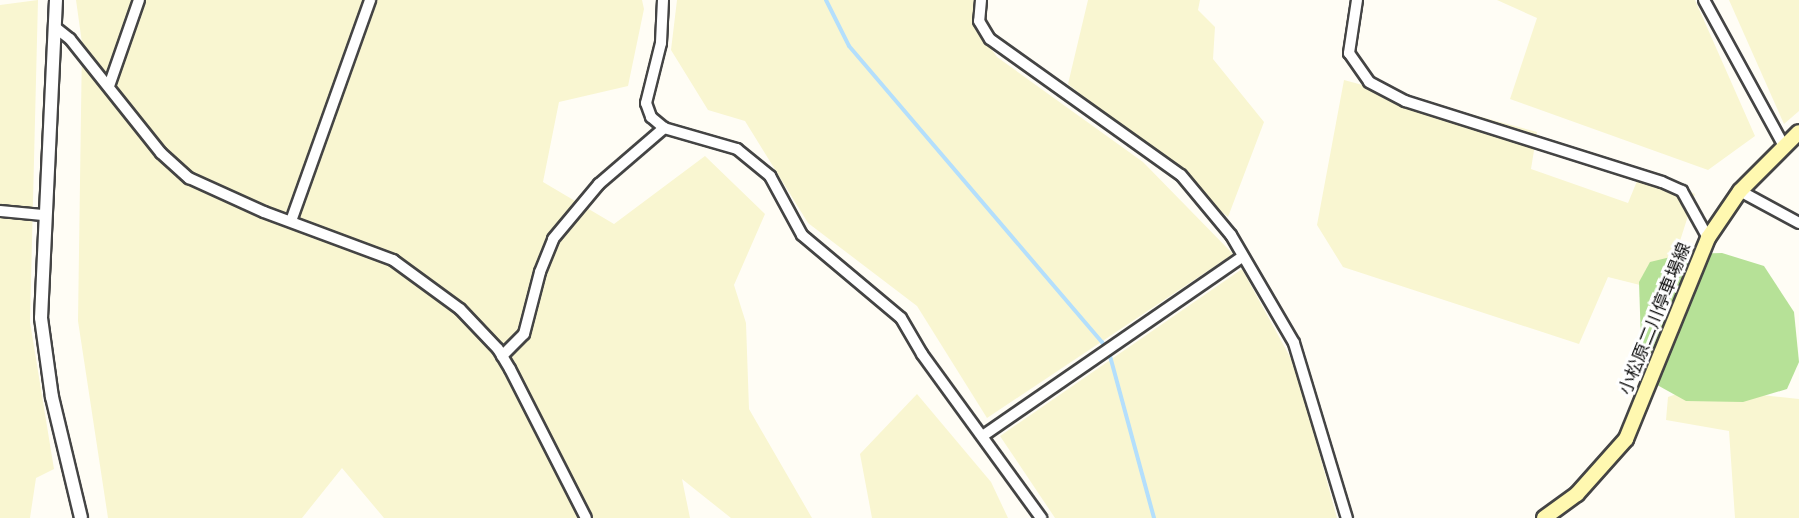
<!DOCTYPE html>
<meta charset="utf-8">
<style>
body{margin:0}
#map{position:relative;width:1799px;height:518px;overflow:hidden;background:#fffdf5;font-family:"Libre Baskerville","Noto Sans JP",serif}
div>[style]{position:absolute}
.farmland>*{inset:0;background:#f9f6d1}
.forest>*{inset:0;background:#b6e197}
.stream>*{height:4px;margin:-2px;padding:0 2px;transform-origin:2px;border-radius:2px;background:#b4dffc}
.roads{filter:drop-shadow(2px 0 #444) drop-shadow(-2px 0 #444) drop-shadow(0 2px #444) drop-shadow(0 -2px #444)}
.minor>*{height:10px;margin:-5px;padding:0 5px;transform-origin:5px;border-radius:5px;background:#fff}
.tertiary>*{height:12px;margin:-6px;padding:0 6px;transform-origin:6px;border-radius:6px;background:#fff}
.secondary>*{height:14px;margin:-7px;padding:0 7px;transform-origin:7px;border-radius:7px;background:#fff8b0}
span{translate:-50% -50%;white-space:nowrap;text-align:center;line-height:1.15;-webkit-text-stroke:6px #fff;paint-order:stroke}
.street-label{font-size:18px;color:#111}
</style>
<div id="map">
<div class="farmland">
<i style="clip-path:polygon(38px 0,30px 322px,54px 469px,36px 478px,30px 518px,0 518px,0 5px)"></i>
<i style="clip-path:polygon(76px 0,642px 0,644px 9px,628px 86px,559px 102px,543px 182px,614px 224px,705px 156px,765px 214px,734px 285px,746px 323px,749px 409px,812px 518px,731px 518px,682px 479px,690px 518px,384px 518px,342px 468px,302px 518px,108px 518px,78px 321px,82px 43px)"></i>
<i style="clip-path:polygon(677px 0,974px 0,975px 26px,997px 57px,1143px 162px,1233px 254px,987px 418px,917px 306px,808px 223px,745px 121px,708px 110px,671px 50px)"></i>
<i style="clip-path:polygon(1088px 0,1200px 0,1198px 10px,1215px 27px,1213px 59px,1264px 122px,1228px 217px,1068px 84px)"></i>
<i style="clip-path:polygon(1497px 0,1695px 0,1755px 136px,1708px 170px,1510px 99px,1537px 18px)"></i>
<i style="clip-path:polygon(1729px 0,1799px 0,1799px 111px,1784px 124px)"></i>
<i style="clip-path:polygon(1344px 80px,1537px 132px,1531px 169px,1628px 203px,1642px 169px,1695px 194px,1664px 291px,1608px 277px,1579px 344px,1343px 267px,1317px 225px)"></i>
<i style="clip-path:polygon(1242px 269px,1296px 368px,1337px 518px,1055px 518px,1000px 436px)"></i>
<i style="clip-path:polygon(1694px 388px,1799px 399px,1799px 518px,1735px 518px,1729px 431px,1666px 420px,1668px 397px)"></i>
<i style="clip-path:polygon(917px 394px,991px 482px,1008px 518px,872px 518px,860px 454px)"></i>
</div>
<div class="forest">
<i style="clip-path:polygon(1722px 253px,1764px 266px,1794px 312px,1799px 362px,1787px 389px,1743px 402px,1686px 401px,1650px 381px,1641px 342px,1639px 282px,1650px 262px,1683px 254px)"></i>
</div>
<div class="stream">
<i style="left:826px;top:0;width:51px;rotate:63.4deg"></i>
<i style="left:849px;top:46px;width:389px;rotate:49.5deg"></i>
<i style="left:1102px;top:342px;width:16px;rotate:60deg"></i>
<i style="left:1110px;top:356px;width:168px;rotate:74.8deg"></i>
</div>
<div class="roads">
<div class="minor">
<i style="left:663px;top:0;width:43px;rotate:92.7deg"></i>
<i style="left:661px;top:43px;width:62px;rotate:104deg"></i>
<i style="left:646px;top:103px;width:15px;rotate:70deg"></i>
<i style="left:651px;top:117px;width:17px;rotate:40deg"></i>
<i style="left:664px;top:128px;width:76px;rotate:16deg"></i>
<i style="left:737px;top:149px;width:43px;rotate:39.3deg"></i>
<i style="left:770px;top:176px;width:67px;rotate:61.5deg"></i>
<i style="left:802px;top:235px;width:129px;rotate:40deg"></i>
<i style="left:901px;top:318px;width:42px;rotate:59.7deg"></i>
<i style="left:922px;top:354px;width:203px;rotate:54deg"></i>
<i style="left:981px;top:0;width:21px;rotate:95deg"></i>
<i style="left:979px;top:21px;width:21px;rotate:59deg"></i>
<i style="left:990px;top:39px;width:234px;rotate:35.5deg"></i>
<i style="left:1181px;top:175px;width:78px;rotate:50.2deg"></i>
<i style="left:1231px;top:235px;width:125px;rotate:59.7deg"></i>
<i style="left:1294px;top:343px;width:183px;rotate:73.2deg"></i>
<i style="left:1357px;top:0;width:54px;rotate:98.6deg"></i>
<i style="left:1349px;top:53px;width:35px;rotate:55deg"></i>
<i style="left:1369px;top:82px;width:41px;rotate:27.8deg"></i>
<i style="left:1405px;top:101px;width:269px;rotate:17.5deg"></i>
<i style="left:1662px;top:182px;width:22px;rotate:24deg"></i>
<i style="left:1682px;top:191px;width:54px;rotate:61deg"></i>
<i style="left:1704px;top:0;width:166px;rotate:61.3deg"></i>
<i style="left:56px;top:28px;width:18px;rotate:38deg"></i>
<i style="left:70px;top:39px;width:146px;rotate:51.4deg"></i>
<i style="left:161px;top:153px;width:38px;rotate:42deg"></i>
<i style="left:189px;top:178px;width:82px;rotate:24.4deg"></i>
<i style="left:264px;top:212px;width:138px;rotate:20.4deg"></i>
<i style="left:393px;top:260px;width:83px;rotate:36.2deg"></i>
<i style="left:460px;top:309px;width:55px;rotate:46.5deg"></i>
<i style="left:498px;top:349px;width:23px;rotate:59deg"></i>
<i style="left:510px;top:369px;width:167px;rotate:63deg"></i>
<i style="left:109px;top:86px;width:91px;rotate:-70.8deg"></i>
<i style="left:1740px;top:191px;width:67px;rotate:28.5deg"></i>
<i style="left:0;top:211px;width:43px;rotate:5.3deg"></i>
<i style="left:291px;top:221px;width:235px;rotate:-70.3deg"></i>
<i style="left:502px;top:356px;width:31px;rotate:-45deg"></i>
<i style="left:524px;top:334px;width:64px;rotate:-75.5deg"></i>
<i style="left:540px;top:272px;width:35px;rotate:-68deg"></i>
<i style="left:553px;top:239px;width:72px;rotate:-50.1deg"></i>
<i style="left:599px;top:184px;width:86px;rotate:-40.7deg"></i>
<i style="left:984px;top:435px;width:313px;rotate:-34.6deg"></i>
</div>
<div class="tertiary">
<i style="left:56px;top:0;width:318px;rotate:92.7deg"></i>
<i style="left:41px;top:318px;width:80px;rotate:82.1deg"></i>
<i style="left:52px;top:397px;width:124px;rotate:76.5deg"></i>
</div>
<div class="secondary">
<i style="left:1544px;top:518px;width:41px;rotate:-36deg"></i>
<i style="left:1577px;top:494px;width:74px;rotate:-48.3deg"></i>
<i style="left:1626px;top:439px;width:217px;rotate:-67.8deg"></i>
<i style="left:1708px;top:238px;width:57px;rotate:-55.8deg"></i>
<i style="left:1740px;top:191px;width:83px;rotate:-45deg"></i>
</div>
</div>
<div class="street-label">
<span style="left:1655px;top:319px;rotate:-68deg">小松原二川停車場線</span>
</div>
</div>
